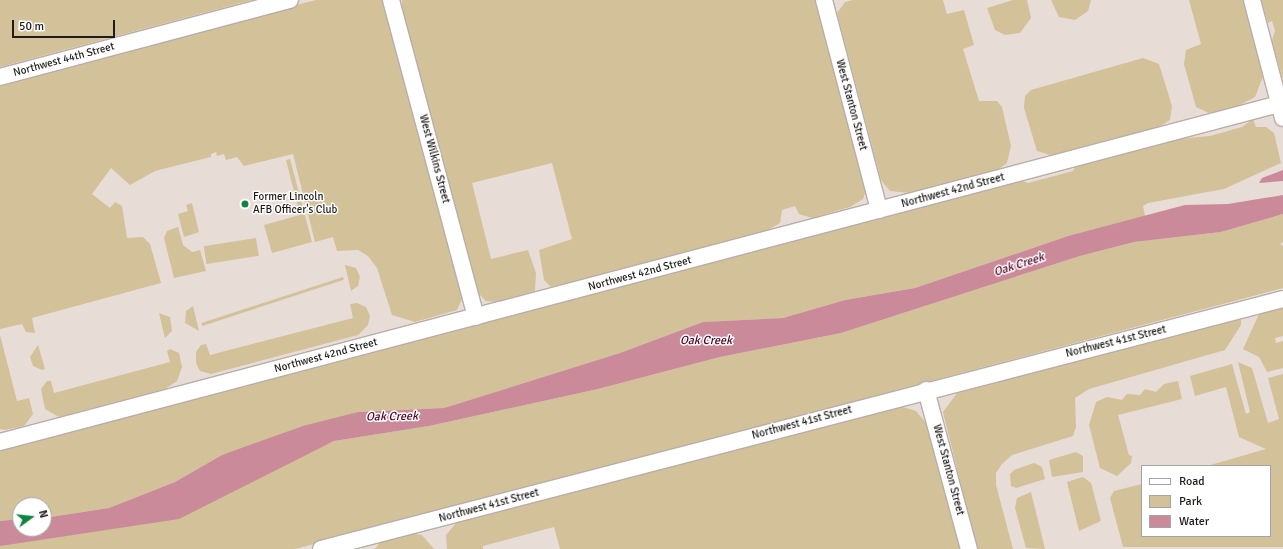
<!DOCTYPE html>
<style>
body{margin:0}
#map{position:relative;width:1283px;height:549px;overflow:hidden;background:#e8dcd7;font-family:Signika,sans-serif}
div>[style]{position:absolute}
.green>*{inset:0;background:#d2c199;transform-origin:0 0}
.water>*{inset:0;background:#ca8a9a}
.roads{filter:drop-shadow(1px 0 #b9ada8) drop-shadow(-1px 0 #b9ada8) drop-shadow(0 1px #b9ada8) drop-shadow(0 -1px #b9ada8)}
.minor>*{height:16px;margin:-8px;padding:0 8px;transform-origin:8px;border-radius:8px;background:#fff}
.dots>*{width:11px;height:11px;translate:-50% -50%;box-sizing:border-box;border:2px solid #fff;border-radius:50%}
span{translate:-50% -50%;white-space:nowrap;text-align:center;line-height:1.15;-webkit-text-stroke:3px #fff;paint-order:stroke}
.street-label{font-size:11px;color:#201c1a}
.poi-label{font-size:11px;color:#201c1a}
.left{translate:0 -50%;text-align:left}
.water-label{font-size:12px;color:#510124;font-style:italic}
.legend{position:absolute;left:1141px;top:465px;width:130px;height:72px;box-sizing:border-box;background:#fff;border:1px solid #a6a4a3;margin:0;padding:5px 7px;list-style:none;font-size:12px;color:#201c1a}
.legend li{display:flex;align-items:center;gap:8px;height:20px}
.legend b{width:20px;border:1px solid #a6a4a3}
.north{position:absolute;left:12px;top:497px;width:40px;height:40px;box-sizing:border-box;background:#fff;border:1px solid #a6a4a3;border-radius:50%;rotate:75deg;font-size:11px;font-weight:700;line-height:16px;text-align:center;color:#201c1a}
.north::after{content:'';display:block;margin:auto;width:14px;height:18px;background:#0e8640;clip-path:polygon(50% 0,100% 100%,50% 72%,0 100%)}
.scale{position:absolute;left:12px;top:20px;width:103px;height:18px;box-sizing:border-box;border:2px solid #201c1a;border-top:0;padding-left:5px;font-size:12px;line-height:14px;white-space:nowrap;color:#201c1a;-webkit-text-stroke:3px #fff;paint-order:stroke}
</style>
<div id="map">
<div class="green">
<i style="clip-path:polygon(0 0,252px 0,0 67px)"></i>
<i style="clip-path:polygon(316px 0,385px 0,465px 292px,457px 310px,415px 322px,392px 315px,377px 268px,368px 256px,358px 250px,337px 251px,333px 237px,315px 242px,293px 154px,244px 166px,237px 157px,226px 160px,224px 154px,217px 156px,216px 152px,211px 154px,211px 157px,155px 171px,130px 185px,111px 168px,92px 194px,110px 208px,115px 202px,122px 206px,127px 238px,143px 237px,150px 244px,161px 283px,32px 318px,35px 333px,26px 332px,22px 324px,0 329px,0 82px)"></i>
<i style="clip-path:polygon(402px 0,819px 0,866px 190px,863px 199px,850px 207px,812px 218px,799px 214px,795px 206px,782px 210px,780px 223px,764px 232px,551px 287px,544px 280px,539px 250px,572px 239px,552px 163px,472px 183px,491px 259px,528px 250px,536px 273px,535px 291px,496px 302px,486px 301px,476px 291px,402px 17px)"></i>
<i style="clip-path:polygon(853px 0,943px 0,947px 14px,964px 10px,974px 45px,963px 49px,979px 101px,997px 101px,1002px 107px,1011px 146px,1007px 163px,999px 169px,909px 193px,890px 191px,881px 180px,837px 13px,845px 2px)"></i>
<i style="clip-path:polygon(1013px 0,1027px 0,1031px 18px,1020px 33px,1005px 35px,995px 30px,987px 8px)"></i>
<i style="clip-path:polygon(1051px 0,1091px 0,1088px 11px,1075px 20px,1059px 17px)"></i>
<i style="clip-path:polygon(1189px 0,1244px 0,1264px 74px,1255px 97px,1238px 106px,1209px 113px,1196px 107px,1184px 64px,1186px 50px,1201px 44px)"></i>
<i style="clip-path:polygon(1261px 0,1283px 0,1283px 80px,1272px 40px,1275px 31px,1272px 21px,1268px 23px)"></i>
<i style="clip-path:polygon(1143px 58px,1159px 64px,1172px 106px,1170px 120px,1156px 129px,1054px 156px,1037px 151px,1024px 108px,1025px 96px,1031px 90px)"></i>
<i style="clip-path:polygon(1253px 119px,1256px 127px,1266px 127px,1274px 133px,1281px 163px,1224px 189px,1148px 203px,1143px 206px,1145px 216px,1068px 236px,915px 288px,845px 300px,783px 318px,703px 322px,620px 353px,444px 408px,358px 412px,222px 455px,175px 482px,109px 508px,44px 518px,44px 505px,20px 505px,20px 519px,0 521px,0 448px,1020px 180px,1028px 183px,1073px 171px,1076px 166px,1132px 150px,1178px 139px,1210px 136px,1242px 127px)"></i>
<i style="clip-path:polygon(290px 159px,312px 242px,272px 253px,264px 225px,300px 215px,286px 160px)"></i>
<i style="clip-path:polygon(192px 203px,199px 232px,184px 237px,178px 214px,188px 211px,186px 205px)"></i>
<i style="clip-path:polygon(1283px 214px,1283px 242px,1280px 244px,1283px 246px,1283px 288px,295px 549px,0 549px,0 546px,259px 477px,334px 441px,429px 426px,598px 389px,720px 357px,841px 333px,1080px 256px,1134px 242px,1221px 232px)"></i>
<i style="clip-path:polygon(178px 227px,183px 245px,192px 252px,200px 250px,206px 271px,174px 278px,164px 238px,167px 231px)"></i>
<i style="left:256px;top:238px;width:18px;height:53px;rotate:81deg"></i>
<i style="clip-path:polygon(345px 265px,356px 268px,360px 277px,358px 286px,351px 291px)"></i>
<i style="left:343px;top:277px;width:3px;height:149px;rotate:72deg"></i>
<i style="clip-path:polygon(357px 303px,366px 307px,370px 316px,368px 325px,358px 335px,211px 374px,200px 371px,196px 363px,196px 352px,201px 345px,206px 344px,210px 355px,353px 318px,350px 304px)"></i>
<i style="clip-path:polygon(193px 306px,199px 331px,185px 323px,186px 311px)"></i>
<i style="clip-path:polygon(1283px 307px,1283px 336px,1275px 338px,1276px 343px,1283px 341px,1283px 368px,1267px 372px,1259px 357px,1243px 349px,1259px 314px)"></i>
<i style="clip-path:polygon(159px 313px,170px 317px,172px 331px,165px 338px)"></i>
<i style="clip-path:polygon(1236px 316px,1241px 319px,1241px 325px,1225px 350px,1089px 389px,1075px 398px,1076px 427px,1073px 436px,1012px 455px,1002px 464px,996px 473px,996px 485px,1013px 549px,977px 549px,943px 412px,960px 389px)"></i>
<i style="clip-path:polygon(0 335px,17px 401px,29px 398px,33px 414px,24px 426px,5px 430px,0 429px)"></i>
<i style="clip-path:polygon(38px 345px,45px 369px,42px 370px,33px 366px,30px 357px)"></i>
<i style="clip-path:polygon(170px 349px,179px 353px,182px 367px,177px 381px,165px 389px,59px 417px,45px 409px,41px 389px,47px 381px,51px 381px,54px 393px,170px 362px,167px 351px)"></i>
<i style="clip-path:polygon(1238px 362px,1252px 368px,1268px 423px,1279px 419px,1268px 378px,1283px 374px,1283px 547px,1123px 547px,1110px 498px,1114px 491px,1142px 484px,1142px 536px,1270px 536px,1270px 466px,1207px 466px,1266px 449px,1239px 437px,1226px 387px,1195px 396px,1190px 376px,1232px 364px,1246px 414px,1250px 412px)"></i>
<i style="clip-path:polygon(1178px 381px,1182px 399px,1118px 415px,1129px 455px,1132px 456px,1131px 463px,1117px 476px,1100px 468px,1089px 425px,1096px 402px,1107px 397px,1122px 400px,1127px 394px,1140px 395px,1145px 389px,1156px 392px,1164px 384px)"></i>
<i style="clip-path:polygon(896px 405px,916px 411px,931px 429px,963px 549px,560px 549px,554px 527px,483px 546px,483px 549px,447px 549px,446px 535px,457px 522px)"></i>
<i style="clip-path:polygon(1076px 452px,1083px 456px,1083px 472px,1052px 477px,1049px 460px)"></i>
<i style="clip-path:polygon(1034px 463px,1042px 467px,1045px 479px,1016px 488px,1011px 486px,1010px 474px,1014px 470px)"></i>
<i style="clip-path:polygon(1083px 477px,1091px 483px,1101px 521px,1079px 531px,1067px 482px)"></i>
<i style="clip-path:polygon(1031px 492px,1045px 549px,1026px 548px,1015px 508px,1017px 498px)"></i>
<i style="clip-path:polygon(409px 533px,422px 535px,434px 549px,375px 549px,382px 540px)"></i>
</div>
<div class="water">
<i style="clip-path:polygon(1283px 170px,1283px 181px,1259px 183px,1262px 178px)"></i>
<i style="clip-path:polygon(1283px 195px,1283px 214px,1221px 232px,1134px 242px,1080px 256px,841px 333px,720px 357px,598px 389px,429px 426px,334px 441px,179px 519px,0 546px,0 521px,20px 519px,20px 529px,44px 529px,44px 518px,109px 508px,175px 482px,222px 455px,303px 426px,358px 412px,444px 408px,620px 353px,703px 322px,783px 318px,845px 300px,915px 288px,1068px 236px,1185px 205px,1228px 204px)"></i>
</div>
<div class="roads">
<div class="minor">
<i style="left:391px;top:0;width:328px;rotate:75deg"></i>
<i style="left:824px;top:0;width:217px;rotate:75.3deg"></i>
<i style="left:1252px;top:0;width:122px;rotate:75.3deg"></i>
<i style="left:0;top:77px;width:300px;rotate:-14.9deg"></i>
<i style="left:926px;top:390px;width:165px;rotate:74.9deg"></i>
<i style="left:0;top:442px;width:1323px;rotate:-14.8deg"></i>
<i style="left:321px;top:549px;width:994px;rotate:-14.57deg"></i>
</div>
</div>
<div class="dots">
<i style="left:245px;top:204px;background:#0e8640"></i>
</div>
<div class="street-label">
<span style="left:64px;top:60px;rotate:-15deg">Northwest 44th Street</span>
<span style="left:851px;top:105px;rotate:75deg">West Stanton Street</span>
<span style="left:434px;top:159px;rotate:75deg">West Wilkins Street</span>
<span style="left:953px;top:191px;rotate:-15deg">Northwest 42nd Street</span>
<span style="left:640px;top:274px;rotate:-15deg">Northwest 42nd Street</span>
<span style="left:1116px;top:342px;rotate:-14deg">Northwest 41st Street</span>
<span style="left:326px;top:356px;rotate:-15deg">Northwest 42nd Street</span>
<span style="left:802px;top:423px;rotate:-15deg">Northwest 41st Street</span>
<span style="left:948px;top:470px;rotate:75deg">West Stanton Street</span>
<span style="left:489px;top:506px;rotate:-15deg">Northwest 41st Street</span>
</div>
<div class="poi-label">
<span class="left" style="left:253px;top:204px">Former Lincoln<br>AFB Officer's Club</span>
</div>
<div class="water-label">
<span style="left:1019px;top:265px;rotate:-18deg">Oak Creek</span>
<span style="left:706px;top:341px">Oak Creek</span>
<span style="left:392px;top:417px;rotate:-1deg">Oak Creek</span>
</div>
<ul class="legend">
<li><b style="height:5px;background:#fff"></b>Road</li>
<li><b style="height:11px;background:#d2c199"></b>Park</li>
<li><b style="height:11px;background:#ca8a9a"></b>Water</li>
</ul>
<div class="north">N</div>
<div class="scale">50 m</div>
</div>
